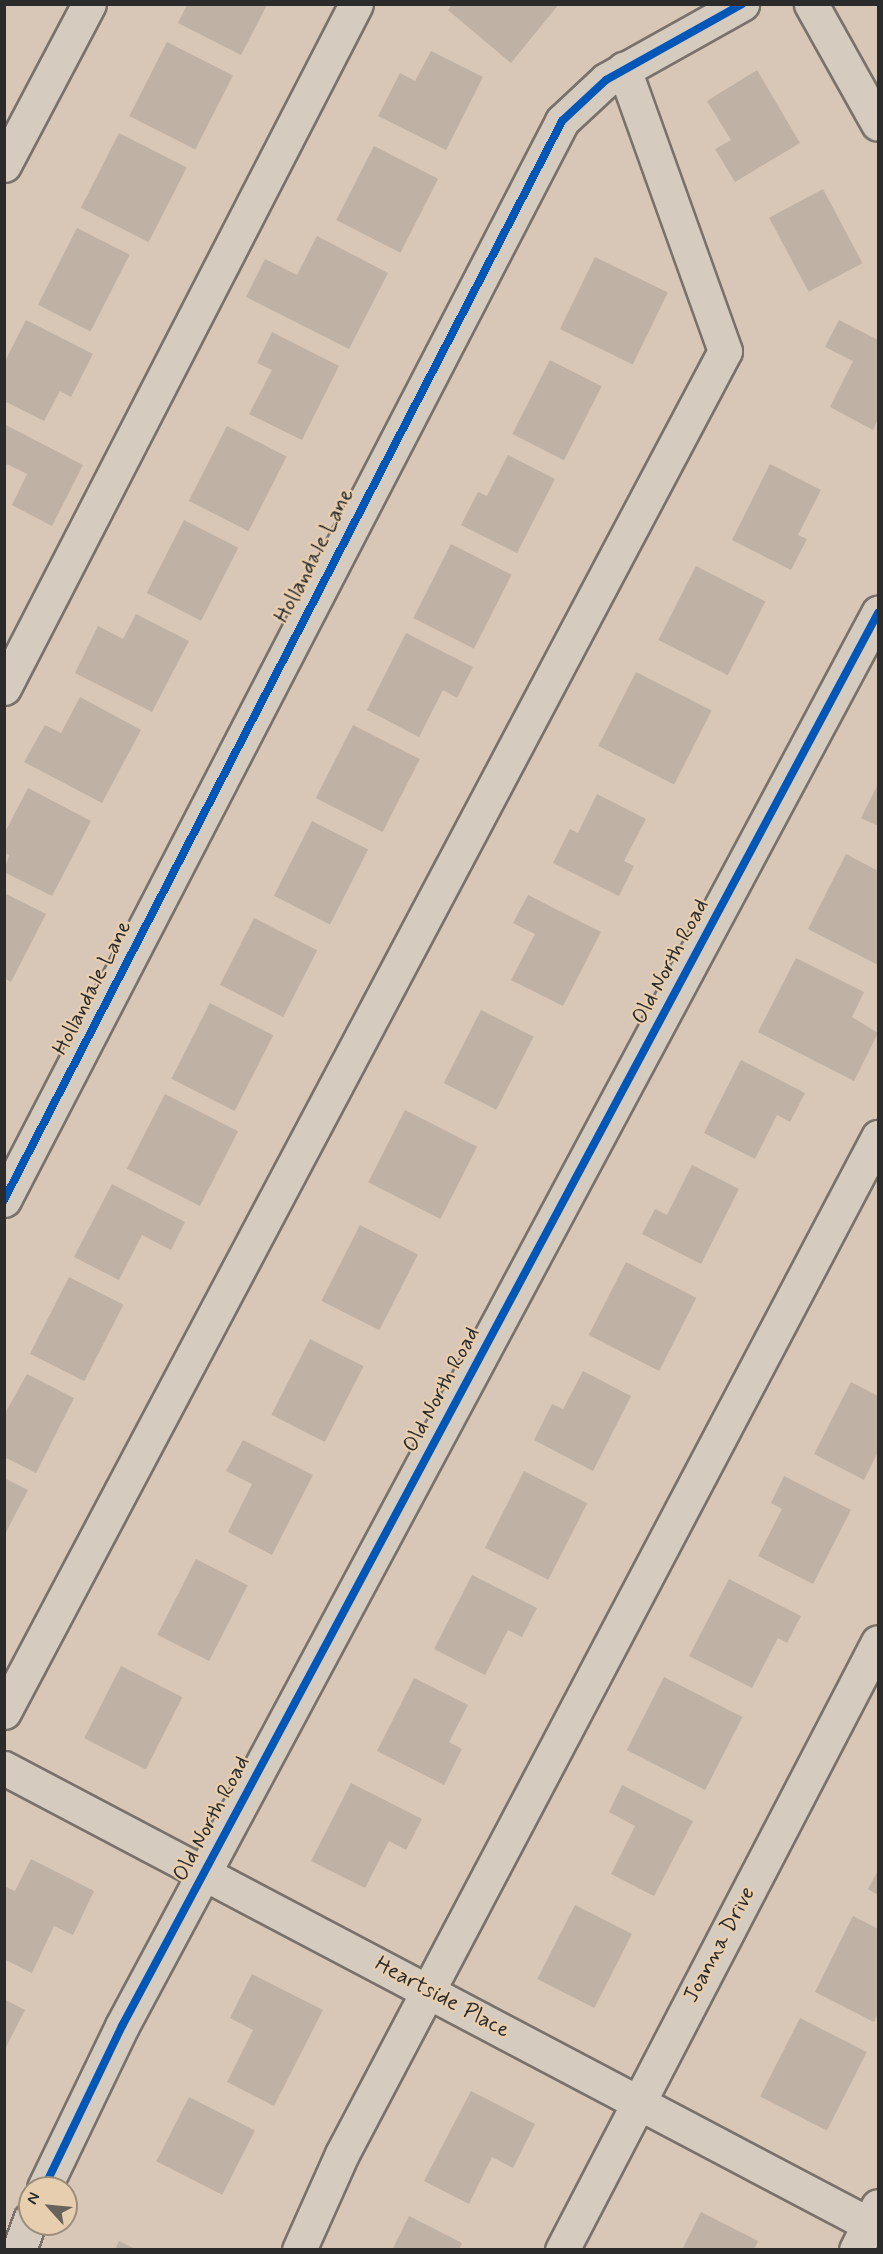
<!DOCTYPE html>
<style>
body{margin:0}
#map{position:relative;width:883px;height:2254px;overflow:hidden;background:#d8c7b6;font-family:Mynerve,sans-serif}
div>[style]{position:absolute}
.building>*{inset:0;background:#c0b1a5;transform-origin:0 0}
.roads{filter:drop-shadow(2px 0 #79716a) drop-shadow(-2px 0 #79716a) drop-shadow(0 2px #79716a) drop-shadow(0 -2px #79716a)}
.minor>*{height:33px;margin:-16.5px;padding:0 16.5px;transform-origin:16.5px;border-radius:16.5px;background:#d5cbbf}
.cycleway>*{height:8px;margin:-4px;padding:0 4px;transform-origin:4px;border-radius:4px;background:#0057b8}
span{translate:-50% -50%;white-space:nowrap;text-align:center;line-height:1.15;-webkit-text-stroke:4.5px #e7ceaf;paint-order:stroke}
.street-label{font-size:22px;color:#2b2b2b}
.frame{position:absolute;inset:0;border:6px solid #2b2b2b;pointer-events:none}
.north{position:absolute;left:18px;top:2176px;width:60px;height:60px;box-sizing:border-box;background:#e7ceaf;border:2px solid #9c8d7a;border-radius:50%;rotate:297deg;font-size:16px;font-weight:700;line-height:24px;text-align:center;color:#2b2b2b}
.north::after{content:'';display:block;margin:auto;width:21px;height:27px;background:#68625c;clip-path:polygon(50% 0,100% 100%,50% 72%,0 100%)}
</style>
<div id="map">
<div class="building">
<i style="clip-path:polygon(452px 4px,559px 4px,511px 63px,448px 10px)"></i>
<i style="clip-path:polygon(187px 5px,267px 5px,241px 55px,178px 23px)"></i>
<i style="left:167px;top:42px;width:74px;height:83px;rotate:27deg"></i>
<i style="clip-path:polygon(431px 51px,483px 77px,446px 150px,378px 116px,400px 73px,415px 81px)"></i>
<i style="clip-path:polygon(757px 70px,800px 143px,735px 182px,715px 149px,731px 140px,707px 101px)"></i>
<i style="left:119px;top:133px;width:76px;height:84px;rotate:27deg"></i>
<i style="left:374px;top:146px;width:72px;height:83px;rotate:27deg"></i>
<i style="left:823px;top:189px;width:84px;height:61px;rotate:62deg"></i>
<i style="left:77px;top:228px;width:59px;height:86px;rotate:27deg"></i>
<i style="clip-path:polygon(317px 236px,388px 273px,349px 349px,246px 297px,265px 259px,297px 275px)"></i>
<i style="left:595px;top:257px;width:81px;height:80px;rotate:26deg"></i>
<i style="clip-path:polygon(26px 320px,93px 354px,71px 397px,60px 391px,44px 421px,4px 401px,4px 363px)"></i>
<i style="clip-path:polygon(839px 320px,878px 340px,878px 419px,873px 430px,830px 407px,853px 361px,825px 347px)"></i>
<i style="clip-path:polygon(272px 332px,339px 366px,302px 440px,249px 414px,272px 370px,257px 363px)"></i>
<i style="left:550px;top:360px;width:58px;height:83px;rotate:27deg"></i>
<i style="clip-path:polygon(4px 424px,83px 465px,52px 526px,12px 505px,27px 474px,7px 464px,4px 469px)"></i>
<i style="left:227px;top:426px;width:67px;height:84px;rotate:27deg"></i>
<i style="clip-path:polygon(508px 455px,555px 479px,517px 553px,461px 525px,478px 492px,487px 496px)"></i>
<i style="clip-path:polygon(770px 464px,821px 490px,798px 535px,807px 539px,791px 570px,732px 540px)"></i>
<i style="left:184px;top:520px;width:61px;height:82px;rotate:27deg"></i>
<i style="left:451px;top:544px;width:68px;height:83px;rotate:27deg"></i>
<i style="left:696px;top:566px;width:78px;height:83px;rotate:27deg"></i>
<i style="clip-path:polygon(136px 614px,189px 641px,152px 712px,75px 673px,98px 626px,123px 639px)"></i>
<i style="clip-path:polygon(406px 633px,473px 667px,457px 698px,443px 690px,419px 737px,367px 710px)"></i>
<i style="left:636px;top:672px;width:85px;height:83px;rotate:27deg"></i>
<i style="clip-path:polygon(80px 697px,141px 730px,102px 803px,24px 762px,45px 725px,61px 733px)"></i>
<i style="left:353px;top:725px;width:75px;height:82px;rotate:27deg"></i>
<i style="clip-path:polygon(878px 784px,878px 826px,861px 818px)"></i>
<i style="clip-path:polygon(28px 788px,91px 821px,52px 896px,4px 872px,9px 855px,4px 853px,4px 834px)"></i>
<i style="clip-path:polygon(597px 794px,646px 819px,624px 861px,634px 866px,619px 896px,553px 863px,570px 829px,578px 833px)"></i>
<i style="left:312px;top:821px;width:63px;height:84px;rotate:27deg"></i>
<i style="clip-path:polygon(846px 854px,878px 871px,878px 965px,808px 929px)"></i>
<i style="clip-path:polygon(4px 893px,46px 914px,11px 982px,4px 978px)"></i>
<i style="clip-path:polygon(528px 895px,601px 932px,563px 1006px,511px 980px,535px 934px,513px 923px)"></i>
<i style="left:254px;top:918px;width:71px;height:75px;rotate:27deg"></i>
<i style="clip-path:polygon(796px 958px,864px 992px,852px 1017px,878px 1033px,854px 1081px,758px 1032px)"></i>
<i style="left:210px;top:1003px;width:71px;height:85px;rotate:27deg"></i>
<i style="left:481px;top:1010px;width:59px;height:82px;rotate:27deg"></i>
<i style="clip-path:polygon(741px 1060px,805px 1093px,790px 1122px,777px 1115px,755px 1159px,704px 1133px)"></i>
<i style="left:165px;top:1094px;width:82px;height:84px;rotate:27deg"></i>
<i style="left:405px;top:1110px;width:81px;height:81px;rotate:27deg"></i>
<i style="clip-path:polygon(692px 1165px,739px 1189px,701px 1264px,642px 1234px,655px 1209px,667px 1215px)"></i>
<i style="clip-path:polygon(112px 1184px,185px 1222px,171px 1250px,142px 1235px,119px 1280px,74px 1257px)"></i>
<i style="left:360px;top:1225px;width:65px;height:85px;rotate:27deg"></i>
<i style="left:626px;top:1262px;width:79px;height:82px;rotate:27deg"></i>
<i style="left:69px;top:1277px;width:61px;height:86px;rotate:27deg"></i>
<i style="left:310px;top:1339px;width:60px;height:85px;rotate:27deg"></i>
<i style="clip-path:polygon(583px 1371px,631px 1396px,593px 1471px,534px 1440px,552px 1404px,563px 1409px)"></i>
<i style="clip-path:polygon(27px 1374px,74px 1398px,36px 1473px,4px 1457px,4px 1415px)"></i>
<i style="clip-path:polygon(851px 1382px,878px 1396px,878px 1452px,864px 1480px,814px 1454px)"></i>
<i style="clip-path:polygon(243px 1440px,313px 1475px,272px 1555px,228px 1532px,252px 1484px,226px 1471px)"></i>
<i style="left:524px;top:1471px;width:71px;height:86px;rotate:27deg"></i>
<i style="clip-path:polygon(784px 1476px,851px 1510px,813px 1584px,758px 1556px,782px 1509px,771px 1503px)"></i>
<i style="clip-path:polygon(4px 1478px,28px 1490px,4px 1536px)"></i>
<i style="left:196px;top:1559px;width:58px;height:85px;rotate:27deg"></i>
<i style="clip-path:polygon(472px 1575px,537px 1608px,522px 1637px,508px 1630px,485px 1675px,434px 1649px)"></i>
<i style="clip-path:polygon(729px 1579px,801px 1616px,787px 1643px,778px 1638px,752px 1688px,689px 1656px)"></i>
<i style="left:121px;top:1666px;width:69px;height:81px;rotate:27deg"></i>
<i style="left:664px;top:1677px;width:88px;height:82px;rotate:27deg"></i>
<i style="clip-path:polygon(414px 1678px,468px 1705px,449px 1742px,462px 1749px,444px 1785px,377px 1751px)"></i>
<i style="clip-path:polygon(351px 1783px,422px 1819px,406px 1850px,389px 1841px,365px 1888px,311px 1861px)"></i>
<i style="clip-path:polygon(622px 1785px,693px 1821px,654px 1896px,611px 1874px,635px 1826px,609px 1812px)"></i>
<i style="clip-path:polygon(31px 1859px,94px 1891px,73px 1935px,54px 1926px,32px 1973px,4px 1959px,4px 1886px,15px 1891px)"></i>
<i style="clip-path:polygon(878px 1870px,878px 1895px,868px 1889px)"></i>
<i style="left:575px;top:1905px;width:64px;height:83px;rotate:27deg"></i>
<i style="clip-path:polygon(853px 1916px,878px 1929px,878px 2013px,874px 2022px,815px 1992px)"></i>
<i style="clip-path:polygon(252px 1974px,323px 2010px,274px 2106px,227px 2082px,253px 2030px,230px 2018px)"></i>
<i style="clip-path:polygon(4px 1999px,25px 2010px,4px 2051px)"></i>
<i style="left:800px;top:2018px;width:75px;height:88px;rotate:27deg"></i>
<i style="clip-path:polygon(471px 2091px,535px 2124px,513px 2168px,492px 2157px,469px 2204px,424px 2181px)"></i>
<i style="left:189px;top:2097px;width:74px;height:72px;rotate:27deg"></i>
<i style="clip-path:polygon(701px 2212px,758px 2241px,754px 2250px,682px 2250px)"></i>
<i style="clip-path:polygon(409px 2216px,462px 2243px,459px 2250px,392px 2250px)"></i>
<i style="clip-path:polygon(119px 2241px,137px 2250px,115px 2250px)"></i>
</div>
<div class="roads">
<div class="minor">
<i style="left:811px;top:4px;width:137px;rotate:60.8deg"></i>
<i style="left:4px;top:165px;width:182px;rotate:-62.2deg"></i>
<i style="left:4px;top:688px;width:769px;rotate:-62.77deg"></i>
<i style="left:4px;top:1200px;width:1215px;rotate:-62.65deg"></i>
<i style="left:562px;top:121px;width:60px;rotate:-43deg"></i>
<i style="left:606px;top:80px;width:156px;rotate:-29.2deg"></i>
<i style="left:4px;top:1712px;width:1540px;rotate:-62.09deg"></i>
<i style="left:725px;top:351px;width:300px;rotate:-109.7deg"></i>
<i style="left:4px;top:1768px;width:988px;rotate:27.81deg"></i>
<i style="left:44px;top:2188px;width:180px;rotate:-64.3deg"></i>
<i style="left:122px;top:2026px;width:1603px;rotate:-61.85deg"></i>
<i style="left:19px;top:2250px;width:33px;rotate:-70deg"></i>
<i style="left:299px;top:2250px;width:105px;rotate:-65.9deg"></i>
<i style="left:342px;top:2154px;width:1150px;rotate:-62.21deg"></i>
<i style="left:562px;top:2250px;width:685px;rotate:-62.54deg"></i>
<i style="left:856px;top:2250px;width:49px;rotate:-63.4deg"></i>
</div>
</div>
<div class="cycleway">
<i style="left:4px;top:1200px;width:1215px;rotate:-62.65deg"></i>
<i style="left:562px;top:121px;width:60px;rotate:-43deg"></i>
<i style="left:606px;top:80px;width:156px;rotate:-29.2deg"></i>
<i style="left:44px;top:2188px;width:180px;rotate:-64.3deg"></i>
<i style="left:122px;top:2026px;width:1603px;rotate:-61.85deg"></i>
</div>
<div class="street-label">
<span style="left:315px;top:556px;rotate:-63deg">Hollandale Lane</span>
<span style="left:671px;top:962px;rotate:-62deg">Old North Road</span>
<span style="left:93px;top:988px;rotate:-63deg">Hollandale Lane</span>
<span style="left:442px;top:1390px;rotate:-62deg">Old North Road</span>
<span style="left:212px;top:1819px;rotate:-62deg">Old North Road</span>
<span style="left:720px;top:1945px;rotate:-62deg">Joanna Drive</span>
<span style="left:442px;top:1998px;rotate:28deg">Heartside Place</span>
</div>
<div class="frame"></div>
<div class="north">N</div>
</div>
